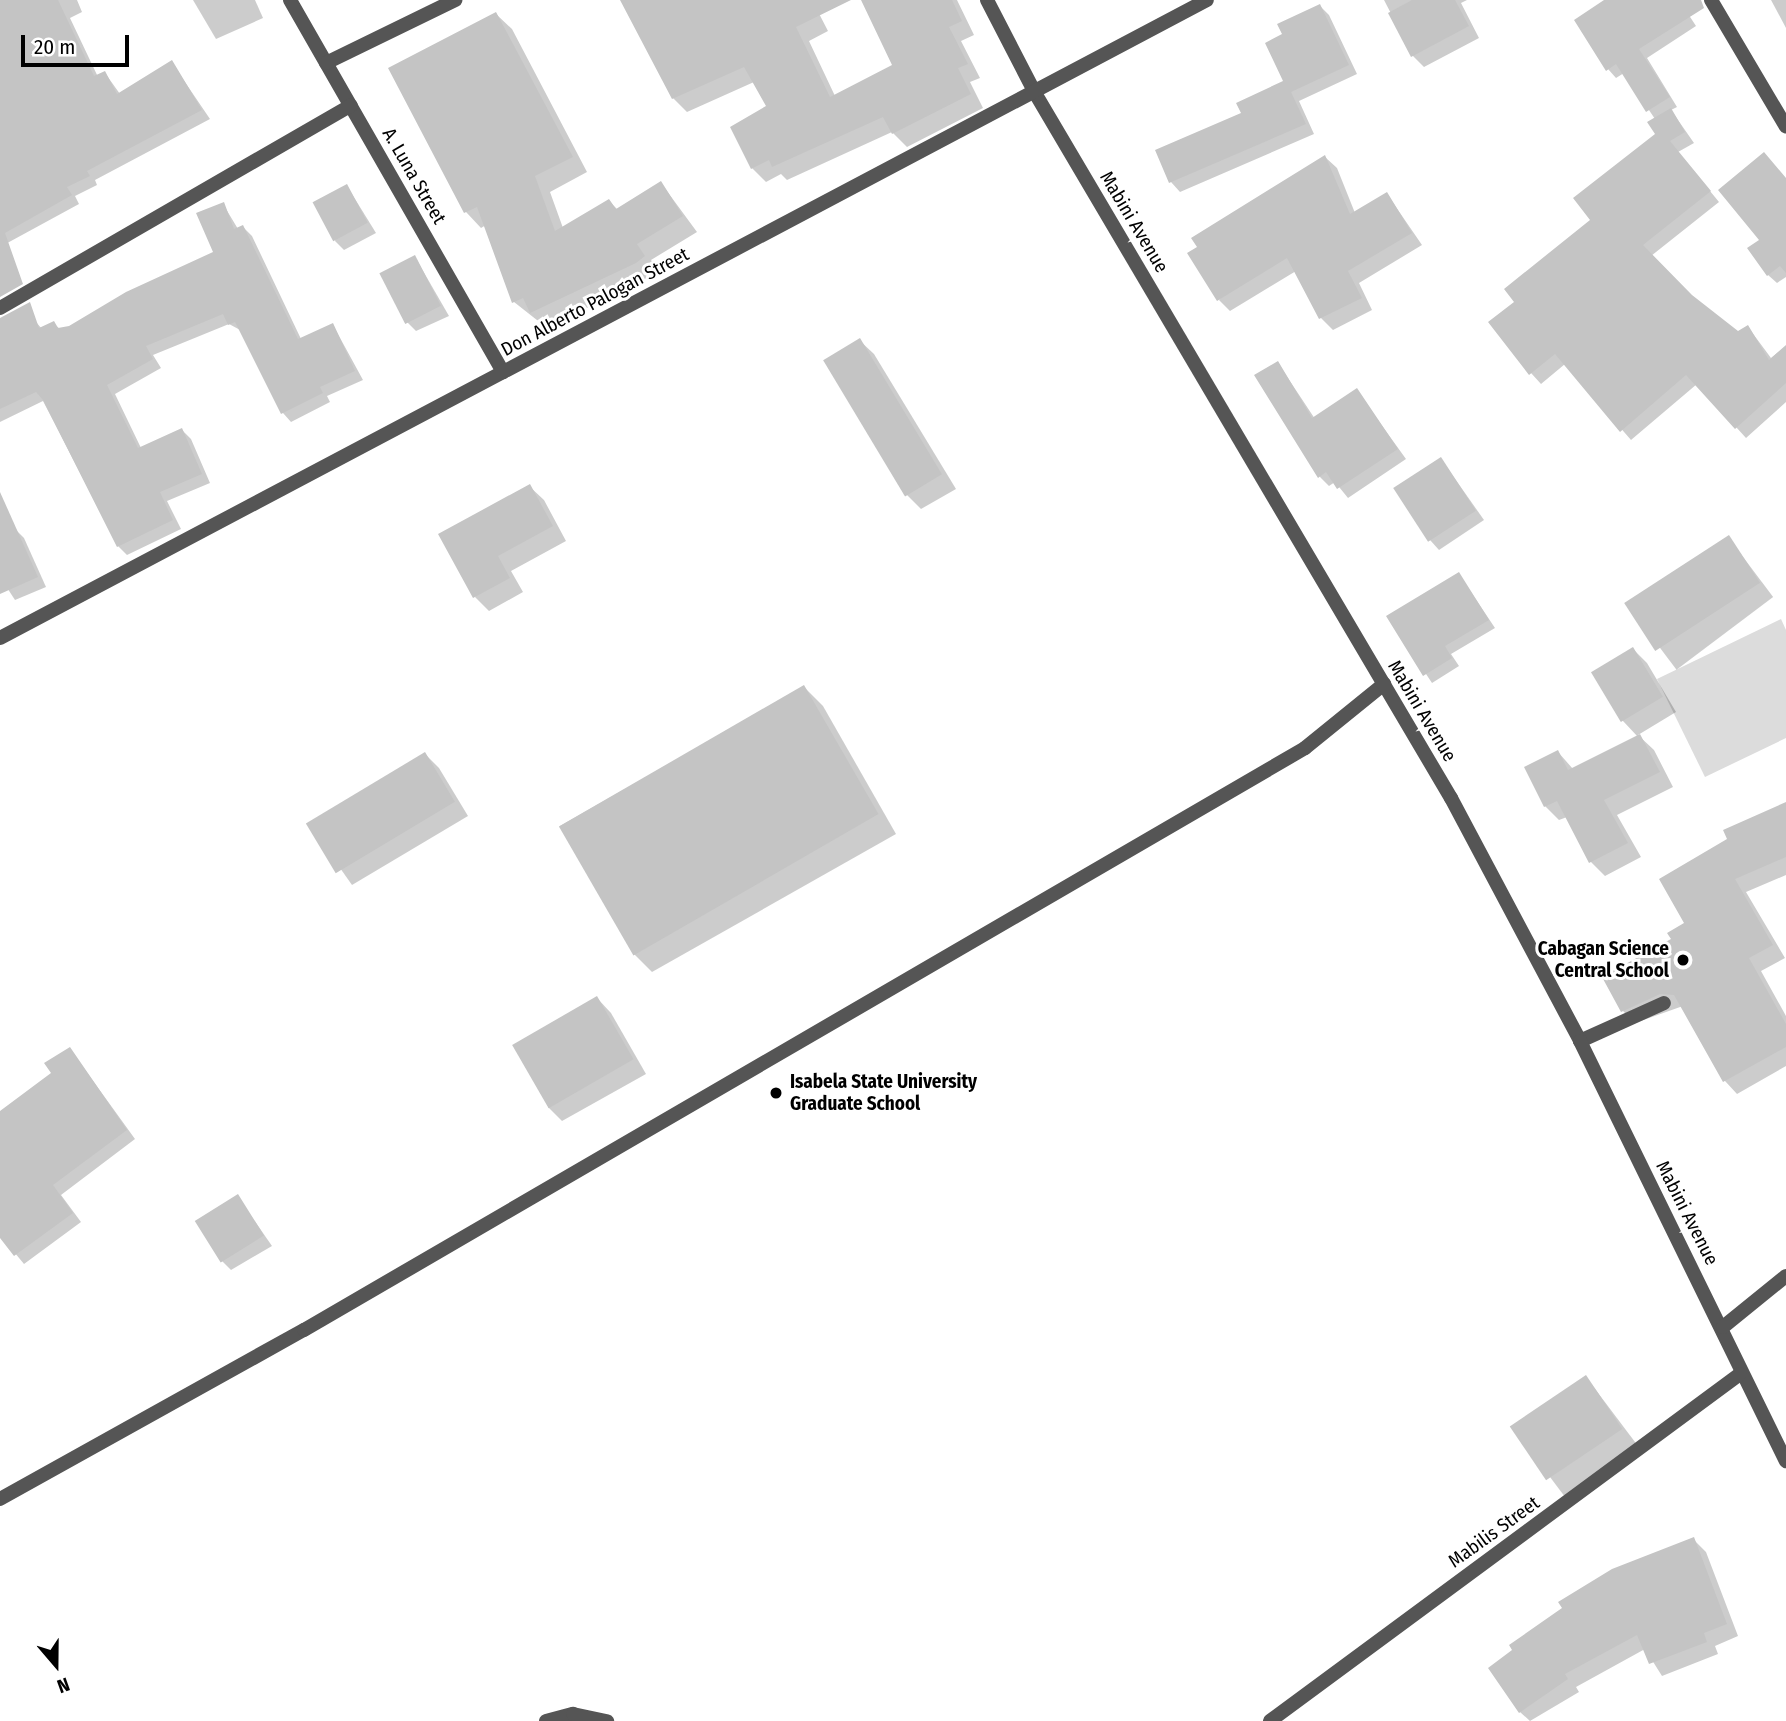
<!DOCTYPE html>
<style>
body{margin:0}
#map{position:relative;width:1786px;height:1721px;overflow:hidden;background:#fff;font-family:"Fira Sans Condensed",sans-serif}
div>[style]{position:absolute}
.green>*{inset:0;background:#dcdcdc}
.shadow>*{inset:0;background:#0003;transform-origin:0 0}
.building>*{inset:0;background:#c4c4c4;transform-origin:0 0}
.service>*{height:14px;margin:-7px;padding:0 7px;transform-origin:7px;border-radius:7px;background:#555}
.minor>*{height:14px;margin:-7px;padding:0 7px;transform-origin:7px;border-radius:7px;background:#555}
.dots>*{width:19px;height:19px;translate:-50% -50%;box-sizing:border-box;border:4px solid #fff;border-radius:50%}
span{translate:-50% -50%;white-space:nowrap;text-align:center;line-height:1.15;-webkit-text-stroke:6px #fff;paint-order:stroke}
.street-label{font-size:19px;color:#000}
.poi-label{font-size:19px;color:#000;font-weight:700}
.right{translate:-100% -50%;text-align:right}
.left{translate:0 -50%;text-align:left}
.north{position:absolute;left:21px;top:1630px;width:70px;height:70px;-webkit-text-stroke:5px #fff;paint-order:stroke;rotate:160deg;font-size:19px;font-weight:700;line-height:28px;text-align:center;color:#000}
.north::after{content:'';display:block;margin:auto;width:24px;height:32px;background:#000;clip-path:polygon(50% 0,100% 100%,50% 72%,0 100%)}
.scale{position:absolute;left:21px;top:35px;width:108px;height:32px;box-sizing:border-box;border:4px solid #000;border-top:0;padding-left:9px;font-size:21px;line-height:24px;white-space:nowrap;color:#000;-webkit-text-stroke:5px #fff;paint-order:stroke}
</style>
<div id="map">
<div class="green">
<i style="clip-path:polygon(1781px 619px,1786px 630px,1786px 738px,1705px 777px,1657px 679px)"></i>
</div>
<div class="shadow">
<i style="clip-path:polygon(10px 0,77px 0,82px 12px,70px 18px,98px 77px,105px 73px,120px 94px,172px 63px,210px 119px,95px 180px,97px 185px,75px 196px,79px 204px,0 247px,0 9px)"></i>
<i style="clip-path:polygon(193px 0,255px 0,263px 18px,216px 39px)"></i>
<i style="clip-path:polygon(622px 0,812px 0,828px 31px,809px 41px,835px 96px,895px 66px,873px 0,957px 0,974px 35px,961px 41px,980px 78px,970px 82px,983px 108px,907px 147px,892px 132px,787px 180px,781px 174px,766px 182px,752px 168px,732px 128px,768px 106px,754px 82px,687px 112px,673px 98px)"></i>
<i style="clip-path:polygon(1384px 0,1467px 0,1461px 3px,1479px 38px,1424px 67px,1413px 56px)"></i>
<i style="clip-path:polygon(1608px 0,1679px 0,1696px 26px,1647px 58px,1677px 107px,1671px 110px,1694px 143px,1678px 152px,1719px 202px,1651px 256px,1692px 297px,1738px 333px,1748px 327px,1771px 358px,1786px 346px,1786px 402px,1746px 438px,1697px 384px,1631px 440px,1565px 364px,1541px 384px,1531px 373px,1516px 302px,1592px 221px,1657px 135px,1655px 119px,1624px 73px,1616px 78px,1608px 69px)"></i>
<i style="clip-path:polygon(1771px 0,1786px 0,1786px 28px)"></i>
<i style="clip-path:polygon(1320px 6px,1329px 15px,1357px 74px,1299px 101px,1314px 134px,1180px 192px,1171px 182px,1158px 151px,1243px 114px,1286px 82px,1285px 35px)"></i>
<i style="clip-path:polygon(496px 14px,512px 29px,587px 172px,550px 192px,563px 228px,609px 201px,618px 210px,661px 183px,697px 232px,651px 260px,659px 272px,547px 328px,514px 302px,486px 225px,481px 228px,466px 212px,391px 69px)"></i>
<i style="clip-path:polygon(1325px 157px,1337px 168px,1355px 213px,1387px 194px,1422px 245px,1359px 283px,1372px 310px,1333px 330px,1321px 318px,1296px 271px,1230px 311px,1219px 300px)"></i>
<i style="clip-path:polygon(1786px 179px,1786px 277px,1777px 283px,1768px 275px,1761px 240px)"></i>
<i style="clip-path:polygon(347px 186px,376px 233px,344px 250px,335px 241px)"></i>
<i style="clip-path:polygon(223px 204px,238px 229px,243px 227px,252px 236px,301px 339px,333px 325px,363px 380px,327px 396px,330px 402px,291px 422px,283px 413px,242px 331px,229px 324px,153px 355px,161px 368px,115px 394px,141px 448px,182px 430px,191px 439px,210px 483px,167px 501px,181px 529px,127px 555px,118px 546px,43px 401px,0 422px,0 340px,36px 322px,42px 329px,53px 323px,60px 329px,70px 327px,215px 253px)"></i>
<i style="clip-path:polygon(415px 257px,449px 316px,416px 331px,407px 322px)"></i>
<i style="clip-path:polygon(859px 340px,874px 354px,956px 489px,921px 509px,907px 495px)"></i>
<i style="clip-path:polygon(1278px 363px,1315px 419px,1357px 391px,1406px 459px,1348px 498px,1335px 482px,1329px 486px,1320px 477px)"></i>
<i style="clip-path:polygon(1441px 459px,1484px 520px,1439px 550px,1430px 540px)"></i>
<i style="clip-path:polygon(529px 486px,544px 500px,566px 541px,511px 571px,523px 592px,489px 611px,475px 597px)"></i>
<i style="clip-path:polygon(15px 529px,24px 538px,46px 587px,15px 600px,0 577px,0 535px)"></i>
<i style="left:1728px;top:537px;width:75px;height:121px;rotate:53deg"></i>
<i style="clip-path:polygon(1459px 574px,1495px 628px,1451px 654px,1459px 666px,1432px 683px,1388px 617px)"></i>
<i style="clip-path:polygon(1633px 649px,1647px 663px,1676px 712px,1638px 735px,1654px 750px,1673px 787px,1617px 815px,1641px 857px,1605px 876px,1591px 862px,1567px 817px,1559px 820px,1545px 806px,1558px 752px,1573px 769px,1638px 737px,1623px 721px,1594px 672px)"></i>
<i style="clip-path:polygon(804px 687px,823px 706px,896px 834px,652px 972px,633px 953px,560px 826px)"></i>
<i style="clip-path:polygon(425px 754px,439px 768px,468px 816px,352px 885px,309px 824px)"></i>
<i style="clip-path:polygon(1786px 804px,1786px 875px,1746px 892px,1785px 958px,1761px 971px,1786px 1016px,1786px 1066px,1737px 1094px,1725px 1081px,1683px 1006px,1635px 1023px,1623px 1011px,1673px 939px)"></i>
<i style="clip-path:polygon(597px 998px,611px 1013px,646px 1074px,562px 1121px,548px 1107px)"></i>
<i style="clip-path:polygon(70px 1049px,135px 1139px,61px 1195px,81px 1222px,24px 1264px,0 1235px,0 1113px,53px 1074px)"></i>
<i style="clip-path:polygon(238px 1197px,272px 1246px,231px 1270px,222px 1261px)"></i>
<i style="left:1586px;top:1377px;width:83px;height:89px;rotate:53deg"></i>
<i style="clip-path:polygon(1693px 1539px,1706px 1552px,1738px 1636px,1715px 1646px,1718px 1654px,1662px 1676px,1645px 1649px,1576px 1687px,1579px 1692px,1530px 1721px,1520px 1712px)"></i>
</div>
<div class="building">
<i style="clip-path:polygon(0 0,58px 0,94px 76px,105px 71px,117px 94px,172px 60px,202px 110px,87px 171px,90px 176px,67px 187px,72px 195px,5px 233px,23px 284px,0 297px)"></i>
<i style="clip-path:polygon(620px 0,851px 0,796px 27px,830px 97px,892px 65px,861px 0,952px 0,962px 21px,949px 27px,968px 64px,958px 68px,971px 94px,892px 134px,883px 117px,772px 167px,769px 160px,751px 169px,730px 127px,766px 106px,744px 67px,672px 99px)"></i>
<i style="clip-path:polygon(1412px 0,1455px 0,1469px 26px,1411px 57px,1388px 13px)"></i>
<i style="clip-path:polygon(1604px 0,1701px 0,1704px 8px,1639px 49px,1670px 97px,1646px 112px,1616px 64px,1606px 71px,1574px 20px)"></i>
<i style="clip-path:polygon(1320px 4px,1349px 65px,1291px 92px,1306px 124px,1169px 183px,1155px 150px,1241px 113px,1236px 103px,1283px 81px,1265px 43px,1282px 34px,1277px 24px)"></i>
<i style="clip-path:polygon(496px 12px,573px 157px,535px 176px,555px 231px,609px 199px,616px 209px,661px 181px,683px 216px,637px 244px,645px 256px,636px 263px,530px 313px,523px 298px,512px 303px,477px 207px,464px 213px,388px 68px)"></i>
<i style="clip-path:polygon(1671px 108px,1685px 132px,1670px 141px,1711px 191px,1643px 245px,1692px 295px,1738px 331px,1748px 325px,1769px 360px,1786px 345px,1786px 383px,1735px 429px,1686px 375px,1620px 432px,1555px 354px,1529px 375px,1488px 322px,1514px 302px,1504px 289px,1590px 220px,1573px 198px,1655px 134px,1647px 122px)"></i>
<i style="clip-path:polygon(1764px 152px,1786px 178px,1786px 273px,1780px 266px,1767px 276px,1747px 248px,1759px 240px,1718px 190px)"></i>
<i style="clip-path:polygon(1325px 155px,1350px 214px,1387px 192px,1412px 233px,1348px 271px,1362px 298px,1319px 319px,1287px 258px,1217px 301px,1187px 253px,1197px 247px,1191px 238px)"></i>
<i style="left:347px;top:184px;width:44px;height:39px;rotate:62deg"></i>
<i style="clip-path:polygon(224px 202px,234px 229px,243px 225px,298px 339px,333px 323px,355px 371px,320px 387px,323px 393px,281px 414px,235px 322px,228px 325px,223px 314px,146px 346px,153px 359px,107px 385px,138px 448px,182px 428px,202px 474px,160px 492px,173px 520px,117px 547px,43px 400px,36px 392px,0 409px,0 318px,30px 302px,39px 328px,54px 321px,58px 328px,69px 326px,126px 292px,213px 252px,196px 213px)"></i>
<i style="left:415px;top:255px;width:57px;height:40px;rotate:63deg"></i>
<i style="left:860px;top:338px;width:159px;height:43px;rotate:59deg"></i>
<i style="clip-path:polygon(1278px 361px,1312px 418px,1357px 388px,1398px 449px,1337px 489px,1326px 472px,1318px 478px,1254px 375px)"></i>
<i style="left:1441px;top:457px;width:64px;height:57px;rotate:57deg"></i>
<i style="clip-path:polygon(530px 484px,553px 526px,498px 556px,510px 578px,473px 598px,438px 534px)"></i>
<i style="clip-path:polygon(0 492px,38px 577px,0 594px)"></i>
<i style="left:1729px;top:535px;width:57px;height:125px;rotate:57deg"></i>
<i style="clip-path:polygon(1459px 572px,1489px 620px,1445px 646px,1452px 658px,1423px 676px,1386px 616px)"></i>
<i style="left:1633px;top:647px;width:58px;height:49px;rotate:59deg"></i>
<i style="left:804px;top:685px;width:149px;height:283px;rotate:60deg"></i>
<i style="clip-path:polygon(1640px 734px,1660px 772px,1604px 800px,1628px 843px,1589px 863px,1557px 801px,1544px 807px,1524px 767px,1558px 750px,1568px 770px)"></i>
<i style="left:425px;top:752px;width:58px;height:139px;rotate:59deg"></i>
<i style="clip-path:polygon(1786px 802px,1786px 857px,1735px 879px,1773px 945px,1749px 958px,1786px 1024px,1786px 1047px,1723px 1082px,1674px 995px,1660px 994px,1621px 1012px,1602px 977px,1671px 939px,1667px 933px,1684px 923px,1659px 879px,1727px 839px,1723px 830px)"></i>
<i style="left:597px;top:996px;width:73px;height:98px;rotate:60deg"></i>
<i style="clip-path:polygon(70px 1047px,127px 1130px,53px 1185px,73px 1213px,14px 1256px,0 1238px,0 1111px,51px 1073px,44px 1063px)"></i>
<i style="left:238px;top:1194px;width:49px;height:51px;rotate:58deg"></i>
<i style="left:1586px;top:1375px;width:65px;height:92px;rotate:56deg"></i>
<i style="clip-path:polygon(1694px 1537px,1727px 1624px,1704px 1633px,1707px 1642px,1649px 1664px,1637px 1635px,1565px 1674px,1568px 1679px,1519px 1713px,1488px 1668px,1512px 1650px,1509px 1645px,1562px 1608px,1558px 1602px,1612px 1569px)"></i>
</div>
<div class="service">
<i style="left:1580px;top:1041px;width:92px;rotate:-24.3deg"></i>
<i style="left:0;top:1499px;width:348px;rotate:-29.1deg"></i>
<i style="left:304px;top:1330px;width:1158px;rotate:-30.17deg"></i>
<i style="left:1305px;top:748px;width:102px;rotate:-39deg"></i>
</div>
<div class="minor">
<i style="left:290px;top:0;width:429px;rotate:60.2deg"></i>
<i style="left:987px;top:0;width:105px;rotate:62.7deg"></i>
<i style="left:1035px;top:93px;width:819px;rotate:59.46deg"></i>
<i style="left:1451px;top:798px;width:275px;rotate:62deg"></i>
<i style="left:1580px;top:1041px;width:468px;rotate:63.9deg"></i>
<i style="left:1711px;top:0;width:147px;rotate:59.4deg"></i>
<i style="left:326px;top:63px;width:144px;rotate:-26deg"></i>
<i style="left:0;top:308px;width:405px;rotate:-30deg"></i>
<i style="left:0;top:638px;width:1365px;rotate:-27.86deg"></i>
<i style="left:1723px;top:1327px;width:81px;rotate:-39deg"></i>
<i style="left:546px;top:1721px;width:28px;rotate:-15deg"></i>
<i style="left:573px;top:1714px;width:35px;rotate:12deg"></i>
<i style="left:1270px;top:1721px;width:584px;rotate:-36.44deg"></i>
</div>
<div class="dots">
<i style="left:1683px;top:960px;background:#000"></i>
<i style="left:776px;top:1093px;background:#000"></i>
</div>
<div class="street-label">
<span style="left:414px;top:176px;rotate:60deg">A. Luna Street</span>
<span style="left:1134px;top:222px;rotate:59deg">Mabini Avenue</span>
<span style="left:595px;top:302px;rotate:-28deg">Don Alberto Palogan Street</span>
<span style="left:1422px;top:711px;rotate:59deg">Mabini Avenue</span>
<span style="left:1687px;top:1213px;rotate:63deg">Mabini Avenue</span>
<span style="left:1494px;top:1532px;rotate:-36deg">Mabilis Street</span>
</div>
<div class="poi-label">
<span class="right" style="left:1669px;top:960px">Cabagan Science<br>Central School</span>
<span class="left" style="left:790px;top:1093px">Isabela State University<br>Graduate School</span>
</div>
<div class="north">N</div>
<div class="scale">20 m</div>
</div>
